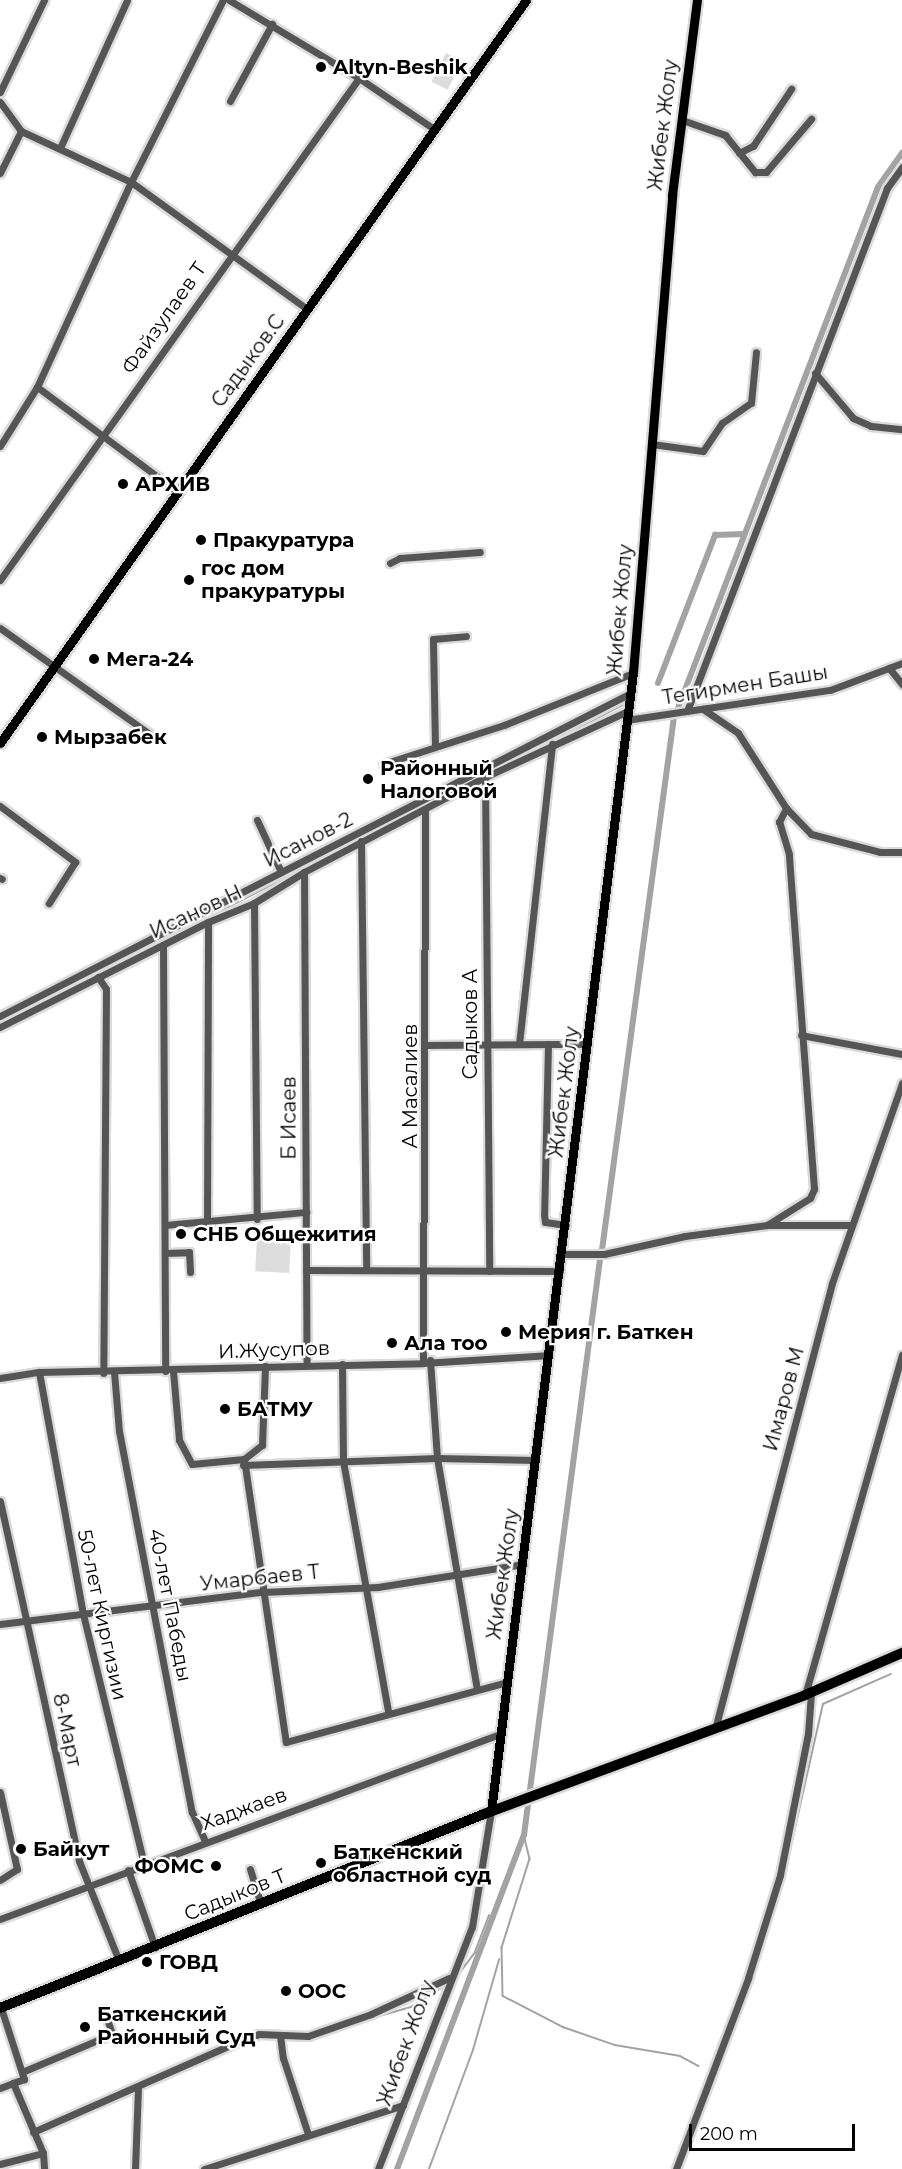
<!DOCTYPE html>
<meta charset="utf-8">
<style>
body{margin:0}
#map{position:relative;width:902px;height:2169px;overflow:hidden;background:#fff;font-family:Montserrat,sans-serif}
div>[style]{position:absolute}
.green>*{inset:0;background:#dcdcdc;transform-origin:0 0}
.stream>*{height:1.5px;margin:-0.75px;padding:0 0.75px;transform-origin:0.75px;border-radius:0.75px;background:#a3a3a3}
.canal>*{height:6px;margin:-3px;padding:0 3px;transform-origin:3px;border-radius:3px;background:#a3a3a3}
.roads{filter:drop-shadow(2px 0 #dbdbdb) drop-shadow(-2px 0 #dbdbdb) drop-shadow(0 2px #dbdbdb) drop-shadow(0 -2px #dbdbdb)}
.minor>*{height:7px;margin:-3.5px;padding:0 3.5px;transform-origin:3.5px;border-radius:3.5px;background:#555}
.major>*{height:9px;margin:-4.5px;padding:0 4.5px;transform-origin:4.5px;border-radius:4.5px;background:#000}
.highway>*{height:10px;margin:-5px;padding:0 5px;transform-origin:5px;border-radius:5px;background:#000}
.dots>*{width:16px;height:16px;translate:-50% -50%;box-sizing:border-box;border:3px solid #fff;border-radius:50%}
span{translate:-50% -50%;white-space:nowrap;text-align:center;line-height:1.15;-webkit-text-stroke:4.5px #fff;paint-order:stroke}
.poi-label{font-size:20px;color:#000;font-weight:700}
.left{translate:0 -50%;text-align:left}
.right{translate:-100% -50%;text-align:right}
.street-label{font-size:20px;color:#000}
.scale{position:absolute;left:689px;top:2124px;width:166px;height:27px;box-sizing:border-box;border:3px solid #000;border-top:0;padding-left:8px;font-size:18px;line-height:21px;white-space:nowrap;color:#000;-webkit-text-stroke:4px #fff;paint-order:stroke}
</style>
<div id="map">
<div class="green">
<i style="left:446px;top:53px;width:18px;height:32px;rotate:27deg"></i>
<i style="left:291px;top:1238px;width:35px;height:34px;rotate:93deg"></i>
</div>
<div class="stream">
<i style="left:524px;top:1835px;width:25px;rotate:76deg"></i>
<i style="left:530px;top:1859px;width:93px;rotate:107.5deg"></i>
<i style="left:502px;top:1948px;width:48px;rotate:88.8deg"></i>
<i style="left:503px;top:1996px;width:68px;rotate:27.3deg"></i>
<i style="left:563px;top:2027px;width:55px;rotate:19.1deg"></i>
<i style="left:615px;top:2045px;width:66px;rotate:9.6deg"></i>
<i style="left:680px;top:2056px;width:21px;rotate:28deg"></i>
<i style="left:455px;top:1979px;width:34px;rotate:-53deg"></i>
<i style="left:475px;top:1952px;width:39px;rotate:-69deg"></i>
<i style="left:489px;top:1916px;width:5px;rotate:22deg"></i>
<i style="left:376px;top:2017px;width:36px;rotate:-16deg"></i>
<i style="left:411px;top:2007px;width:34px;rotate:-32deg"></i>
<i style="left:429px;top:2169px;width:127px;rotate:-69.7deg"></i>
<i style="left:473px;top:2050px;width:94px;rotate:-73.9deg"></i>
<i style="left:681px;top:2169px;width:180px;rotate:-69.1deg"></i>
<i style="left:745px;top:2001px;width:130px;rotate:-72.5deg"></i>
<i style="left:784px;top:1877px;width:177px;rotate:-77.3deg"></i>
<i style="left:823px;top:1704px;width:74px;rotate:-23.8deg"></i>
</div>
<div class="canal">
<i style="left:658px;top:683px;width:159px;rotate:-68.9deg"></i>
<i style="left:715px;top:535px;width:29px;rotate:-2deg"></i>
<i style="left:678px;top:708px;width:558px;rotate:-69deg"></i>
<i style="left:878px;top:187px;width:42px;rotate:-54.8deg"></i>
<i style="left:0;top:1022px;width:699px;rotate:-27.15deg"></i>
<i style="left:602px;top:1250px;width:538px;rotate:-82.31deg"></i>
<i style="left:397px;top:2169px;width:357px;rotate:-69.2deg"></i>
<i style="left:524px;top:1835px;width:581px;rotate:-82.48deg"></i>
</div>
<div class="roads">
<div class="minor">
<i style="left:229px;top:0;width:152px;rotate:31deg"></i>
<i style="left:359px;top:78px;width:91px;rotate:34.2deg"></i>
<i style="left:0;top:92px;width:102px;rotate:-64.4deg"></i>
<i style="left:230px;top:101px;width:88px;rotate:-61.4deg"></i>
<i style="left:0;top:102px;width:36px;rotate:54deg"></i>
<i style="left:21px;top:131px;width:47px;rotate:116.6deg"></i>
<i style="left:682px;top:120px;width:46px;rotate:19.2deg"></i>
<i style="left:725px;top:135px;width:48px;rotate:51deg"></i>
<i style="left:755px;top:172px;width:11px"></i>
<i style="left:766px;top:172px;width:70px;rotate:-49.7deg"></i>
<i style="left:21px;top:131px;width:121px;rotate:24.9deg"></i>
<i style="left:131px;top:182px;width:217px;rotate:35.8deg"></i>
<i style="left:60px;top:148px;width:162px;rotate:-65.6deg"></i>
<i style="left:739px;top:153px;width:16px;rotate:-27deg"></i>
<i style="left:753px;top:146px;width:69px;rotate:-56.3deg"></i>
<i style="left:815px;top:373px;width:59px;rotate:49.8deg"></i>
<i style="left:853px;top:418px;width:20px;rotate:24deg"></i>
<i style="left:871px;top:426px;width:31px;rotate:6deg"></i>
<i style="left:652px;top:444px;width:51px;rotate:7.8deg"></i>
<i style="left:703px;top:451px;width:34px;rotate:-56deg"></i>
<i style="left:722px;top:423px;width:35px;rotate:-35deg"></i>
<i style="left:751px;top:403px;width:51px;rotate:-84.4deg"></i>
<i style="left:0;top:446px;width:70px;rotate:-57.9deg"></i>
<i style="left:178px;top:492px;width:176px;rotate:-143.3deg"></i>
<i style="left:37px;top:387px;width:226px;rotate:-65.4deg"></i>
<i style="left:131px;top:182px;width:204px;rotate:-63.2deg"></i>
<i style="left:390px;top:563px;width:11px;rotate:-27deg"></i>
<i style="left:400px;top:558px;width:80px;rotate:-4.3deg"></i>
<i style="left:0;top:580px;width:617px;rotate:-54.43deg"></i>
<i style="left:0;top:628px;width:189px;rotate:35.3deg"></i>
<i style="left:889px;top:668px;width:21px;rotate:51deg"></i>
<i style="left:703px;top:709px;width:42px;rotate:34.4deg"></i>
<i style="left:738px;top:733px;width:89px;rotate:57.4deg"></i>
<i style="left:786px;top:808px;width:36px;rotate:46deg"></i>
<i style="left:811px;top:834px;width:71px;rotate:14.6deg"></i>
<i style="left:880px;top:852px;width:22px"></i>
<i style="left:687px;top:711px;width:560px;rotate:-69.07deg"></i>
<i style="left:887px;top:188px;width:26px;rotate:-54deg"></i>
<i style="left:626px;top:720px;width:206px;rotate:-8.4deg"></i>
<i style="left:830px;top:690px;width:77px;rotate:-20.6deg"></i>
<i style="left:435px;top:746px;width:107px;rotate:-91.1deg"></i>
<i style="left:433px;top:639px;width:33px;rotate:-5deg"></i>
<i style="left:383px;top:764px;width:127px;rotate:-17.9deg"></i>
<i style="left:504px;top:725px;width:139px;rotate:-22deg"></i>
<i style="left:485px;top:777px;width:494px;rotate:89.5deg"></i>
<i style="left:0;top:806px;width:94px;rotate:36.7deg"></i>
<i style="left:75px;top:862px;width:49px;rotate:122.4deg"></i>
<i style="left:257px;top:820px;width:57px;rotate:65.2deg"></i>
<i style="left:361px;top:841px;width:429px;rotate:89.3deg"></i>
<i style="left:304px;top:872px;width:493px;rotate:89.7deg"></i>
<i style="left:0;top:878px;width:2px;rotate:27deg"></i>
<i style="left:254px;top:903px;width:316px;rotate:89.5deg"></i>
<i style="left:163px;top:945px;width:426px;rotate:89.7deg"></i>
<i style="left:98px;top:977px;width:14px;rotate:56deg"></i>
<i style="left:106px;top:989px;width:384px;rotate:90.4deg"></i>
<i style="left:0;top:1016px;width:709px;rotate:-27.11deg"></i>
<i style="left:0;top:1027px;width:233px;rotate:-26.8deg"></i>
<i style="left:208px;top:922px;width:50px;rotate:-22.4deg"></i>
<i style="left:254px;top:903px;width:59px;rotate:-31.8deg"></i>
<i style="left:304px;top:872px;width:204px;rotate:-27.7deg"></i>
<i style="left:485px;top:777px;width:157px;rotate:-24.8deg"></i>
<i style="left:801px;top:1035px;width:103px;rotate:10.7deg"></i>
<i style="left:519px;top:1044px;width:302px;rotate:-83.7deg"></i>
<i style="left:548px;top:1044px;width:170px;rotate:91.3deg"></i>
<i style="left:544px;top:1214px;width:8px;rotate:83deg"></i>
<i style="left:545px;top:1222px;width:21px;rotate:8deg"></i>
<i style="left:427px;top:1045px;width:161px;rotate:-0.4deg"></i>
<i style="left:207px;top:1223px;width:301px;rotate:-89.8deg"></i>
<i style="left:165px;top:1225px;width:142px;rotate:-5.3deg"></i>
<i style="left:767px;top:1225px;width:51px;rotate:-32.1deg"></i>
<i style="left:810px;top:1198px;width:10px;rotate:-66deg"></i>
<i style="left:814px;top:1189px;width:336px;rotate:-94.3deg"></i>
<i style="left:789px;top:854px;width:34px;rotate:-107deg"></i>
<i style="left:779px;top:822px;width:16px;rotate:-63deg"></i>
<i style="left:165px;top:1253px;width:24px;rotate:-2deg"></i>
<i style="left:189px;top:1252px;width:20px;rotate:87deg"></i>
<i style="left:562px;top:1254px;width:42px"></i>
<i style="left:604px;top:1254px;width:83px;rotate:-12.5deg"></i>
<i style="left:685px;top:1236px;width:83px;rotate:-7.6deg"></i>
<i style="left:767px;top:1225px;width:84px"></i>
<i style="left:306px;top:1270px;width:254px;rotate:0.2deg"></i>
<i style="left:430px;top:1360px;width:98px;rotate:85.9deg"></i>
<i style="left:437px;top:1458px;width:235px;rotate:80.2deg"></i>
<i style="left:423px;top:1363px;width:554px;rotate:-89.79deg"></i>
<i style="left:342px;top:1364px;width:97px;rotate:89.4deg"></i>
<i style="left:343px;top:1461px;width:255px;rotate:79.8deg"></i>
<i style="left:173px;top:1371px;width:69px;rotate:85deg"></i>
<i style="left:179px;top:1440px;width:27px;rotate:62deg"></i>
<i style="left:192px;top:1464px;width:52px;rotate:-5.5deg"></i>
<i style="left:244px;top:1459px;width:23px;rotate:-38deg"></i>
<i style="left:262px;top:1445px;width:79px;rotate:-87.8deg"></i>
<i style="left:39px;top:1372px;width:246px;rotate:79.7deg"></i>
<i style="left:83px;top:1614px;width:257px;rotate:76.3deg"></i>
<i style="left:114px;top:1372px;width:59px;rotate:85.2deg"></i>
<i style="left:119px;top:1431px;width:388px;rotate:79.2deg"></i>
<i style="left:192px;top:1812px;width:32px;rotate:66deg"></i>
<i style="left:0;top:1378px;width:39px;rotate:-9deg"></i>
<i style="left:39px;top:1372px;width:384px;rotate:-1.3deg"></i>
<i style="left:423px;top:1363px;width:126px;rotate:-3.6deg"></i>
<i style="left:244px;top:1459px;width:286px;rotate:81.6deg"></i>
<i style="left:286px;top:1742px;width:229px;rotate:-15.2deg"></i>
<i style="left:243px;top:1465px;width:194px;rotate:-2.1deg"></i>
<i style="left:437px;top:1458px;width:99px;rotate:1.2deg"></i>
<i style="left:0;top:1501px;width:369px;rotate:77.6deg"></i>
<i style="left:79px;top:1861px;width:108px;rotate:68.2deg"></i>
<i style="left:0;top:1624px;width:264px;rotate:-7deg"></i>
<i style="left:262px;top:1592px;width:116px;rotate:-2.5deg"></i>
<i style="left:378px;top:1587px;width:147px;rotate:-9deg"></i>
<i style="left:805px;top:1695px;width:354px;rotate:-74.1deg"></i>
<i style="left:715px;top:1729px;width:461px;rotate:-75.3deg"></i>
<i style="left:832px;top:1283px;width:212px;rotate:-70.7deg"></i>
<i style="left:0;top:1792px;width:79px;rotate:77.6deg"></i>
<i style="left:17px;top:1869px;width:20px;rotate:147deg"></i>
<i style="left:250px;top:1869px;width:37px;rotate:73deg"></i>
<i style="left:128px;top:1870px;width:82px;rotate:70.7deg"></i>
<i style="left:0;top:1919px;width:533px;rotate:-20.3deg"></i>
<i style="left:1px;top:2008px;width:75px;rotate:72.1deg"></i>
<i style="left:24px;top:2079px;width:12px;rotate:160deg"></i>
<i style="left:13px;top:2083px;width:76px;rotate:66.8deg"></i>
<i style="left:43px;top:2153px;width:16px;rotate:86deg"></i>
<i style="left:280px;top:2035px;width:23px;rotate:83deg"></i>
<i style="left:283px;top:2058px;width:80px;rotate:71.8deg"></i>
<i style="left:22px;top:2072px;width:98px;rotate:-22.9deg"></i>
<i style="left:112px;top:2034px;width:26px;rotate:-108deg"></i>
<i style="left:0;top:2088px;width:14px;rotate:-21deg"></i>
<i style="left:33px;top:2132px;width:225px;rotate:-23.8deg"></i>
<i style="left:239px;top:2041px;width:21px;rotate:-19deg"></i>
<i style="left:259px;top:2034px;width:49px;rotate:2.3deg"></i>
<i style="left:308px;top:2036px;width:67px;rotate:-19.2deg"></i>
<i style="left:371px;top:2014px;width:86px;rotate:-24.8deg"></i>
<i style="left:0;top:2164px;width:44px;rotate:-14.3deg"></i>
<i style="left:135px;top:2169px;width:81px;rotate:-87.9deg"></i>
<i style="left:204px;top:2169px;width:209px;rotate:-17.8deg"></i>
<i style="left:378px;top:2169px;width:260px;rotate:-68.8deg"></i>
<i style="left:472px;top:1927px;width:118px;rotate:-80.7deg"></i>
<i style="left:676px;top:2169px;width:204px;rotate:-69.3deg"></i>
<i style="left:748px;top:1978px;width:108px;rotate:-72.7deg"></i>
<i style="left:780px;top:1875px;width:144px;rotate:-78.8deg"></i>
<i style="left:808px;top:1734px;width:41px;rotate:-85.8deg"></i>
</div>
<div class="major">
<i style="left:0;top:743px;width:910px;rotate:-54.7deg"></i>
<i style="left:491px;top:1811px;width:1147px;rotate:-82.89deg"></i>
<i style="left:633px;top:673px;width:480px;rotate:-85.3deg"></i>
<i style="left:672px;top:195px;width:197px;rotate:-82.7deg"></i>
</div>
<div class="highway">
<i style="left:0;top:2008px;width:521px;rotate:-21.84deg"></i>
<i style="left:484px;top:1814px;width:342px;rotate:-20.3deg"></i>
<i style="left:805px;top:1695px;width:106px;rotate:-23.4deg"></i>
</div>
</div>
<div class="dots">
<i style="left:321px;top:67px;background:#000"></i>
<i style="left:123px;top:484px;background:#000"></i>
<i style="left:201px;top:540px;background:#000"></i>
<i style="left:189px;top:580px;background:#000"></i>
<i style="left:94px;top:659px;background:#000"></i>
<i style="left:42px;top:737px;background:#000"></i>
<i style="left:368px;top:779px;background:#000"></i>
<i style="left:181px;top:1234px;background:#000"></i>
<i style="left:506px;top:1332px;background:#000"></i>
<i style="left:392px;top:1343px;background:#000"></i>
<i style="left:225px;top:1409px;background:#000"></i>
<i style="left:21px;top:1849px;background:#000"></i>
<i style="left:321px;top:1863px;background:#000"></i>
<i style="left:216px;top:1866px;background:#000"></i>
<i style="left:147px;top:1962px;background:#000"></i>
<i style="left:286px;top:1991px;background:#000"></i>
<i style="left:85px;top:2027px;background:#000"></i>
</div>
<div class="poi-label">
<span class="left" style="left:333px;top:67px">Altyn-Beshik</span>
<span class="left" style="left:135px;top:484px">АРХИВ</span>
<span class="left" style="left:213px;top:540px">Пракуратура</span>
<span class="left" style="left:201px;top:580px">гос дом<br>пракуратуры</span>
<span class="left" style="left:106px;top:659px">Мега-24</span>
<span class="left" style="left:54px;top:737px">Мырзабек</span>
<span class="left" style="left:380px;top:780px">Районный<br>Налоговой</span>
<span class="left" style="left:193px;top:1234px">СНБ Общежития</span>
<span class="left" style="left:518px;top:1332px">Мерия г. Бaткен</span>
<span class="left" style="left:404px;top:1343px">Ала тоо</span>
<span class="left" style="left:237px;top:1409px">БАТМУ</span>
<span class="left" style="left:33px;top:1849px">Байкут</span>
<span class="left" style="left:333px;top:1864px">Баткенский<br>областной суд</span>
<span class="right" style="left:204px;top:1866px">ФОМС</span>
<span class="left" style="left:159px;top:1962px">ГОВД</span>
<span class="left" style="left:298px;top:1991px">ООС</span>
<span class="left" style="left:97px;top:2026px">Баткенский<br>Районный Суд</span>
</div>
<div class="street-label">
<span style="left:663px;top:125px;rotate:-83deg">Жибек Жолу</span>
<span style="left:164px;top:318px;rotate:-55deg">Файзулаев Т</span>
<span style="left:248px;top:361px;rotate:-54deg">Садыков.С</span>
<span style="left:620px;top:610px;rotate:-85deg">Жибек Жолу</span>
<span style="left:745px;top:685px;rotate:-9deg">Тегирмен Башы</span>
<span style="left:308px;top:840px;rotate:-27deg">Исанов-2</span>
<span style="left:196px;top:912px;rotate:-25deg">Исанов Н</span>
<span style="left:470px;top:1024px;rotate:-90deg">Садыков А</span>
<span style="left:410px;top:1086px;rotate:-90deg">А Масалиев</span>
<span style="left:564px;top:1092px;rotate:-83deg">Жибек Жолу</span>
<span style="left:289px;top:1118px;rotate:-90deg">Б Исаев</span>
<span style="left:274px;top:1350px;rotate:-2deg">И.Жусупов</span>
<span style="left:784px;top:1399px;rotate:-75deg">Имаров М</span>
<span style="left:503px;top:1574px;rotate:-82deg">Жибек Жолу</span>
<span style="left:260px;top:1578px;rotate:-6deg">Умарбаев Т</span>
<span style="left:170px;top:1605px;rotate:79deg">40-лет Пабеды</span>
<span style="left:102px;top:1615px;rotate:78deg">50-лет Киргизии</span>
<span style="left:67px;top:1730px;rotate:78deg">8-Март</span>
<span style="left:244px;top:1809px;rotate:-20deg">Хаджаев</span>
<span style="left:235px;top:1895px;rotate:-22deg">Садыков Т</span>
<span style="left:406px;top:2043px;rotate:-70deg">Жибек Жолу</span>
</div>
<div class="scale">200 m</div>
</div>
